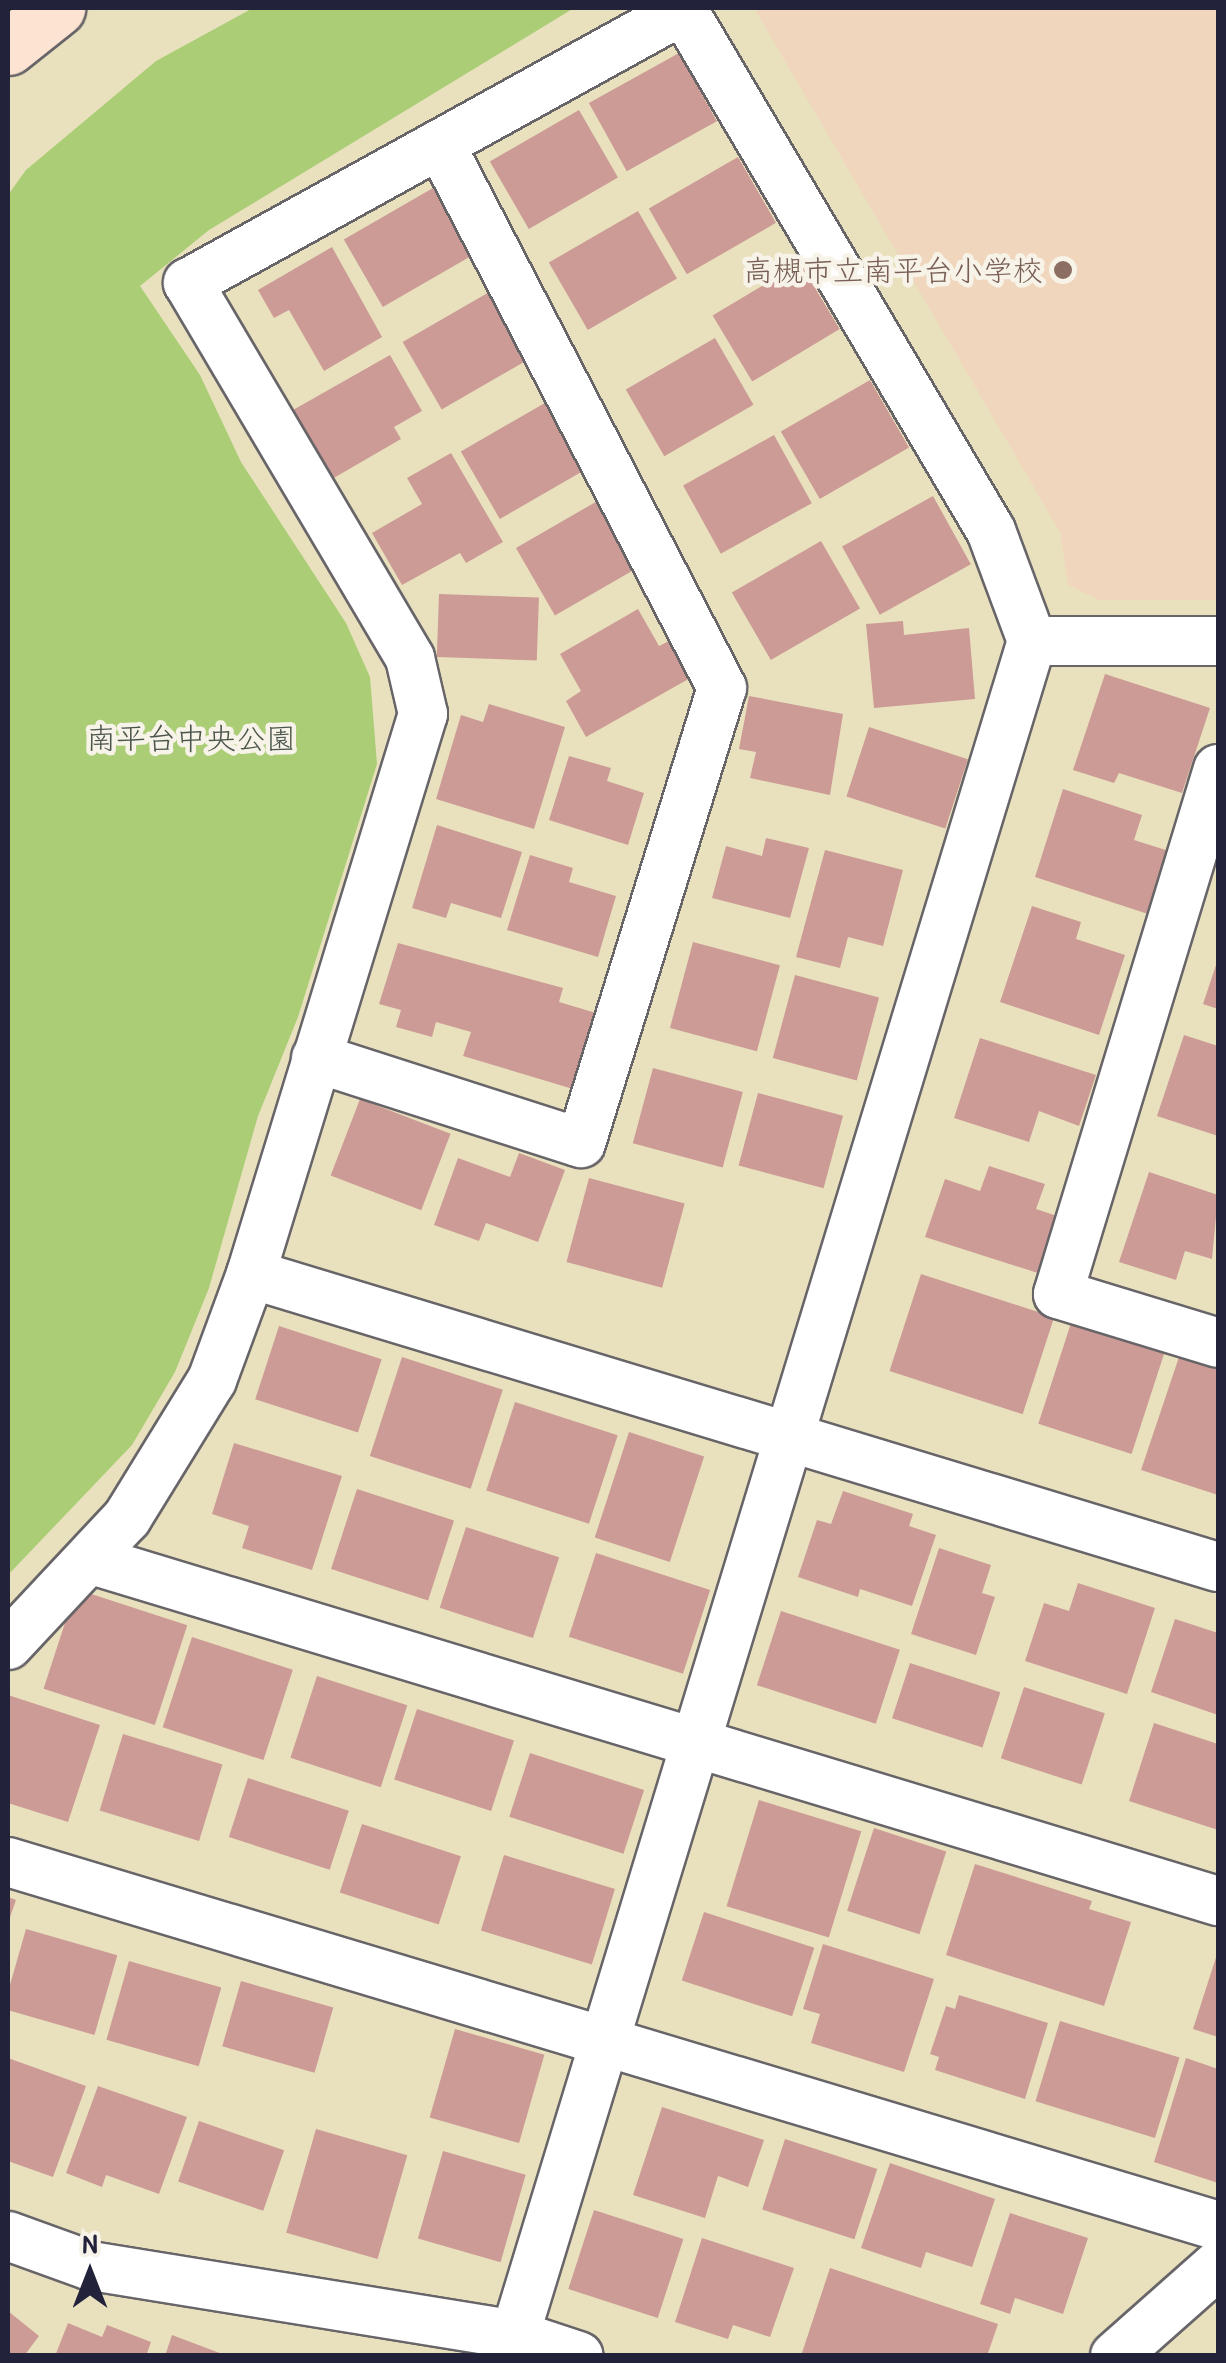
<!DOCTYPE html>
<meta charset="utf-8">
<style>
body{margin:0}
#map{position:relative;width:1226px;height:2363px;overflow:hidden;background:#e9e1be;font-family:"Patrick Hand","Klee One",sans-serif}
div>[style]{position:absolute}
.built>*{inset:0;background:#f0d6bc}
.green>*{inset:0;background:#aacd76}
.building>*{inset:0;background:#cc9b95;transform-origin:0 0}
.roads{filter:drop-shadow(2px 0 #686569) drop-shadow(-2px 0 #686569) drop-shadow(0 2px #686569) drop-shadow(0 -2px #686569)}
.street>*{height:48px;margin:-24px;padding:0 24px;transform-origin:24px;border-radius:24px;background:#fff}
.secondary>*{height:55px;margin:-27.5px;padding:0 27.5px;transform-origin:27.5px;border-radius:27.5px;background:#fde3d1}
.dots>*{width:28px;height:28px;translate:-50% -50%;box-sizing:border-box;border:5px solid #f7f3e8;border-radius:50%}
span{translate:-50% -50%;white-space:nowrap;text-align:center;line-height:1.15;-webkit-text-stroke:9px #f7f3e8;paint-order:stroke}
.education-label{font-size:30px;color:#785e54}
.right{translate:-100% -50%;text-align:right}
.park-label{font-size:30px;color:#4b554d}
.frame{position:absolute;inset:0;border:10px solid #22223b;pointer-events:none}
.north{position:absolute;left:40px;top:2223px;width:100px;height:100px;-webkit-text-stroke:8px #f7f3e8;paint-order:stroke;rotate:0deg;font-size:28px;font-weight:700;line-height:40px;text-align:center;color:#22223b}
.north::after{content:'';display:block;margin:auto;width:35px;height:45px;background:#22223b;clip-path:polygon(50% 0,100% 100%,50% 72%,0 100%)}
</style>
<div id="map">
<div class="built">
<i style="clip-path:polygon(754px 8px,1218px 8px,1218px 600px,1099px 600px,1068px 585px,1060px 532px)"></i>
</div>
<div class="green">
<i style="clip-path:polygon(253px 8px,574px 8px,209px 230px,140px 286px,200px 375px,241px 462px,346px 623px,370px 677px,377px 764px,298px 1017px,258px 1116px,209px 1288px,175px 1372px,132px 1445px,8px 1575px,8px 195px,26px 170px,156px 61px)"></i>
</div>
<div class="building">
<i style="left:679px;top:53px;width:78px;height:103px;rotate:61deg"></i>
<i style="left:579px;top:110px;width:78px;height:103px;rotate:60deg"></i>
<i style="left:738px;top:157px;width:76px;height:103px;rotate:60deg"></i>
<i style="left:433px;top:188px;width:78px;height:103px;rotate:60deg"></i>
<i style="left:638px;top:211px;width:78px;height:103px;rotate:60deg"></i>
<i style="clip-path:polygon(332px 247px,382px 337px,324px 371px,289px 310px,274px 318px,258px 290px)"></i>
<i style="left:800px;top:263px;width:77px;height:102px;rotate:59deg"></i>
<i style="left:491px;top:291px;width:78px;height:102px;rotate:60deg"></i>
<i style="left:715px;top:338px;width:77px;height:103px;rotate:60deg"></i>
<i style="clip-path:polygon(390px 355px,422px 411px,394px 427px,401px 439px,332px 479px,293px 410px)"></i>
<i style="left:870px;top:380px;width:78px;height:103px;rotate:60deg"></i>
<i style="left:550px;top:400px;width:78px;height:103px;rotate:60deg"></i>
<i style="left:774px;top:435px;width:78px;height:104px;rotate:61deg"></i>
<i style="clip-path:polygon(451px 453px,503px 542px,466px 563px,460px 553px,402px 585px,372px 533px,422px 504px,407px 478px)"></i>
<i style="left:606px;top:496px;width:78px;height:104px;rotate:60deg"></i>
<i style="left:933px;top:496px;width:78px;height:104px;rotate:61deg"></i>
<i style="left:821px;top:541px;width:78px;height:103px;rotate:60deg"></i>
<i style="left:439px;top:594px;width:100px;height:63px;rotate:2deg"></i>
<i style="clip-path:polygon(638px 609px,659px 646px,671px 640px,692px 677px,586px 737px,566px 701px,581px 691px,560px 654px)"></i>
<i style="clip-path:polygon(903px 621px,904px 635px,969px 628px,975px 699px,874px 708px,866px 624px)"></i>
<i style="clip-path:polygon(1105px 674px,1210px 708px,1182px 793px,1119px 773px,1114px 783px,1073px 770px)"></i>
<i style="clip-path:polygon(749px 696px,843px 714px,830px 795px,750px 778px,756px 752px,739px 749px)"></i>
<i style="clip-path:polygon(489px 704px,565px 727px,534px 829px,436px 799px,461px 715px,483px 722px)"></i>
<i style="left:869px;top:727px;width:104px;height:73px;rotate:18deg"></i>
<i style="clip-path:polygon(569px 756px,611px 768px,607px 781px,644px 793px,628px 845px,549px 820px)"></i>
<i style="clip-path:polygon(1063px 789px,1142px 815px,1134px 840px,1169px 851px,1148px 914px,1035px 877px)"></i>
<i style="clip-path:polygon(437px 825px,522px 852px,501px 918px,451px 903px,446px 918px,412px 908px)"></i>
<i style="clip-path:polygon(766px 838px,809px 848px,790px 918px,712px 898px,726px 846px,762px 856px)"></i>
<i style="clip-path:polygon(825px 850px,903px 870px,883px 946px,848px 937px,840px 968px,796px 957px)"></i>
<i style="clip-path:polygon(530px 855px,573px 868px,569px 882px,616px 896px,598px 957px,507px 930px)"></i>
<i style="clip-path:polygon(1032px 906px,1081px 922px,1076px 939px,1125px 955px,1099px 1035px,1000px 1002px)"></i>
<i style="left:693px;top:942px;width:90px;height:89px;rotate:15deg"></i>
<i style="clip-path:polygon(398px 943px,563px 988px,559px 1002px,596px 1013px,573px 1089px,463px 1056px,471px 1032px,436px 1022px,432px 1037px,396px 1027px,401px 1010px,379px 1004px)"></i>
<i style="clip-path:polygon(1218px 959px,1218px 1009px,1203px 1004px)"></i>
<i style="left:795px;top:975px;width:87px;height:86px;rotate:15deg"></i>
<i style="clip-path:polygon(1184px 1035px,1218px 1046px,1218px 1136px,1157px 1116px)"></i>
<i style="clip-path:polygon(980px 1038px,1096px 1075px,1079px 1126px,1039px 1111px,1029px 1142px,954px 1118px)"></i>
<i style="left:653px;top:1068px;width:93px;height:78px;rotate:15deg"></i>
<i style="left:758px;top:1093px;width:88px;height:75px;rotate:15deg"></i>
<i style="left:360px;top:1099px;width:97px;height:82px;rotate:21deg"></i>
<i style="clip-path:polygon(519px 1153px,565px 1170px,538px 1242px,486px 1223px,479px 1241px,434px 1225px,458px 1158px,510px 1177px)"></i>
<i style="clip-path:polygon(989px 1166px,1045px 1184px,1036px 1209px,1060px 1217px,1041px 1274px,925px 1237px,945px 1179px,980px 1191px)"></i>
<i style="clip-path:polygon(1149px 1172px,1218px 1195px,1212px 1259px,1185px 1251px,1176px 1280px,1119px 1262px)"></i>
<i style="left:589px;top:1178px;width:99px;height:87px;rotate:15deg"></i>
<i style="left:921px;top:1274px;width:140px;height:102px;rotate:18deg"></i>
<i style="left:1072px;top:1320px;width:98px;height:109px;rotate:18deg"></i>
<i style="left:279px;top:1326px;width:108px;height:77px;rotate:18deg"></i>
<i style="clip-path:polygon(1181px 1351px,1218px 1364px,1218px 1495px,1141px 1470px)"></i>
<i style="left:402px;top:1357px;width:106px;height:104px;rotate:18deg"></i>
<i style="left:515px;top:1402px;width:108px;height:93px;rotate:18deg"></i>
<i style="left:629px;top:1432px;width:79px;height:111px;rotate:18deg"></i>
<i style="clip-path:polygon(234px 1443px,342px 1476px,312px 1570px,242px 1548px,249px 1526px,212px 1514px)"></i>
<i style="left:357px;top:1489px;width:102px;height:84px;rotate:18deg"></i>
<i style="clip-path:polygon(843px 1491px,913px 1514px,909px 1526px,936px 1535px,912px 1606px,860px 1589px,858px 1597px,798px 1577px,817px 1520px,831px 1524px)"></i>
<i style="left:466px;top:1527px;width:98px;height:85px;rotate:18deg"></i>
<i style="clip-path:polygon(939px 1548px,991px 1565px,982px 1593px,995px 1597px,976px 1655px,911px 1634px)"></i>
<i style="left:596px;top:1553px;width:120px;height:88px;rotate:18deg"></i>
<i style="clip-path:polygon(1078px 1583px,1155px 1608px,1127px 1694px,1025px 1661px,1044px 1603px,1069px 1611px)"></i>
<i style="left:76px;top:1589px;width:117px;height:105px;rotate:18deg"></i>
<i style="left:781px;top:1611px;width:125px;height:78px;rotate:18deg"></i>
<i style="clip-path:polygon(1175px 1619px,1218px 1633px,1218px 1715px,1151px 1692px)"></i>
<i style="left:192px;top:1637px;width:106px;height:95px;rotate:18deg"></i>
<i style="left:910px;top:1663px;width:95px;height:58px;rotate:18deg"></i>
<i style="left:317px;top:1676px;width:95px;height:86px;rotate:18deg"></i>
<i style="left:1024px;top:1687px;width:85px;height:75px;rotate:18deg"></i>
<i style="clip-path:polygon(8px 1695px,100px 1725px,68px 1822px,8px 1803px)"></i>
<i style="left:417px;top:1709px;width:102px;height:74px;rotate:18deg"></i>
<i style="clip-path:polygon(1154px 1723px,1218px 1744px,1218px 1830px,1129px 1801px)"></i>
<i style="left:123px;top:1734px;width:104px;height:80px;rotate:17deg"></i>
<i style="left:530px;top:1753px;width:120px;height:67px;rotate:18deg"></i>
<i style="left:248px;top:1778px;width:106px;height:62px;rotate:18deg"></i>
<i style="left:759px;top:1800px;width:107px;height:111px;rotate:17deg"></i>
<i style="left:362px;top:1824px;width:104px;height:72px;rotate:18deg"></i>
<i style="left:874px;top:1828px;width:76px;height:87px;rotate:18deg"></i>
<i style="left:504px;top:1855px;width:116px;height:79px;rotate:17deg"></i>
<i style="clip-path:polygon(975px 1864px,1092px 1901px,1089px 1909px,1131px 1922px,1104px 2006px,946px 1955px)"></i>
<i style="clip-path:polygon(8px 1897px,16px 1900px,8px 1923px)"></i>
<i style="left:704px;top:1912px;width:116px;height:72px;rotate:18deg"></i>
<i style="left:26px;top:1929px;width:95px;height:83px;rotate:16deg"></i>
<i style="clip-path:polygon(823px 1944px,934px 1979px,904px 2072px,811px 2043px,820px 2014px,803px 2009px)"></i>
<i style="clip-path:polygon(1218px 1951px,1218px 2037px,1193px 2029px)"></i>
<i style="left:129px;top:1961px;width:96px;height:82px;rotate:16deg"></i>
<i style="left:241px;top:1981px;width:96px;height:68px;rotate:16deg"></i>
<i style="clip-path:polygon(959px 1995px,1048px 2023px,1025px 2099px,935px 2070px,939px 2057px,930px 2054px,946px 2006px,955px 2009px)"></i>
<i style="left:1060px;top:2021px;width:125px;height:84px;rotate:17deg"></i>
<i style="left:455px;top:2029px;width:93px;height:92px;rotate:16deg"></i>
<i style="clip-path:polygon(8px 2058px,86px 2086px,53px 2177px,8px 2161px)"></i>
<i style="clip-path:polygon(1186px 2058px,1218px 2069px,1218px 2183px,1154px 2162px)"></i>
<i style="clip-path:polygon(98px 2086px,187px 2117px,159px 2194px,106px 2175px,102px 2187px,66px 2173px)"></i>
<i style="clip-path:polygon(662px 2107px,764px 2140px,748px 2187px,718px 2176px,705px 2218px,633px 2195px)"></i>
<i style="left:199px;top:2121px;width:90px;height:64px;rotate:19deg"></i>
<i style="left:316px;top:2129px;width:95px;height:108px;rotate:16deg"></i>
<i style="left:785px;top:2139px;width:97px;height:74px;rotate:18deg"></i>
<i style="left:443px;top:2151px;width:86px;height:91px;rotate:16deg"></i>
<i style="clip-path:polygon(890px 2163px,995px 2199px,972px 2267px,926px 2252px,921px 2268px,861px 2248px)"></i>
<i style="left:594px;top:2210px;width:94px;height:83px;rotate:18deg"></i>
<i style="clip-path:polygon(1010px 2213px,1088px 2238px,1063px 2314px,1015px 2298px,1010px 2314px,980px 2304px)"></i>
<i style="clip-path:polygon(702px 2238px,794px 2268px,770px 2337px,733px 2325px,728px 2339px,675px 2322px)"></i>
<i style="clip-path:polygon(830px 2268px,998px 2324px,987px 2356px,801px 2356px)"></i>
<i style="clip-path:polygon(8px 2311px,39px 2336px,24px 2356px,8px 2356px)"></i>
<i style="clip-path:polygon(68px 2323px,102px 2337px,107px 2325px,151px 2342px,146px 2356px,55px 2356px)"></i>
<i style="clip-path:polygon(172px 2335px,225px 2355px,225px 2356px,165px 2356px)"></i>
</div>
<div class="roads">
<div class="street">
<i style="left:1032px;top:641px;width:186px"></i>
<i style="left:1218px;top:769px;width:549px;rotate:106.95deg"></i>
<i style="left:1058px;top:1294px;width:167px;rotate:17deg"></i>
<i style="left:316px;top:1058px;width:278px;rotate:17.8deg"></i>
<i style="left:581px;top:1143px;width:476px;rotate:-72.8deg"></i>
<i style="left:722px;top:688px;width:613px;rotate:-117.4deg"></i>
<i style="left:251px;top:1274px;width:1010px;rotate:16.86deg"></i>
<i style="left:92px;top:1560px;width:1177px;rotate:16.85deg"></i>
<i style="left:8px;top:1645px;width:174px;rotate:-46.9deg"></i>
<i style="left:127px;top:1518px;width:162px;rotate:-58.4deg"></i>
<i style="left:212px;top:1380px;width:113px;rotate:-69.8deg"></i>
<i style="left:251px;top:1274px;width:586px;rotate:-72.93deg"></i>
<i style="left:423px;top:714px;width:57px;rotate:-103.1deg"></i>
<i style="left:410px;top:658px;width:436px;rotate:-120.6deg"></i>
<i style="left:188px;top:283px;width:565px;rotate:-28.88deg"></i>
<i style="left:8px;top:1862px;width:1264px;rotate:16.74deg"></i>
<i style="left:8px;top:2236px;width:88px;rotate:19.9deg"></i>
<i style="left:91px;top:2266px;width:430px;rotate:9.2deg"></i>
<i style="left:515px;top:2335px;width:67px;rotate:18.2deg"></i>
<i style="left:515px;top:2335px;width:1771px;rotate:-73.03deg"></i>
<i style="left:1032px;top:641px;width:117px;rotate:-110.4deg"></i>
<i style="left:991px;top:531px;width:607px;rotate:-120.58deg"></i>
<i style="left:1115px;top:2356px;width:137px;rotate:-41.5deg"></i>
</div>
<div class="secondary">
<i style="left:8px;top:47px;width:63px;rotate:-38.5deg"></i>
</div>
</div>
<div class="dots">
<i style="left:1063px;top:270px;background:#8d6e63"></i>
</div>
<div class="education-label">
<span class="right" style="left:1043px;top:270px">高槻市立南平台小学校</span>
</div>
<div class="park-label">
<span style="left:191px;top:738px">南平台中央公園</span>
</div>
<div class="frame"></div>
<div class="north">N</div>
</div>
